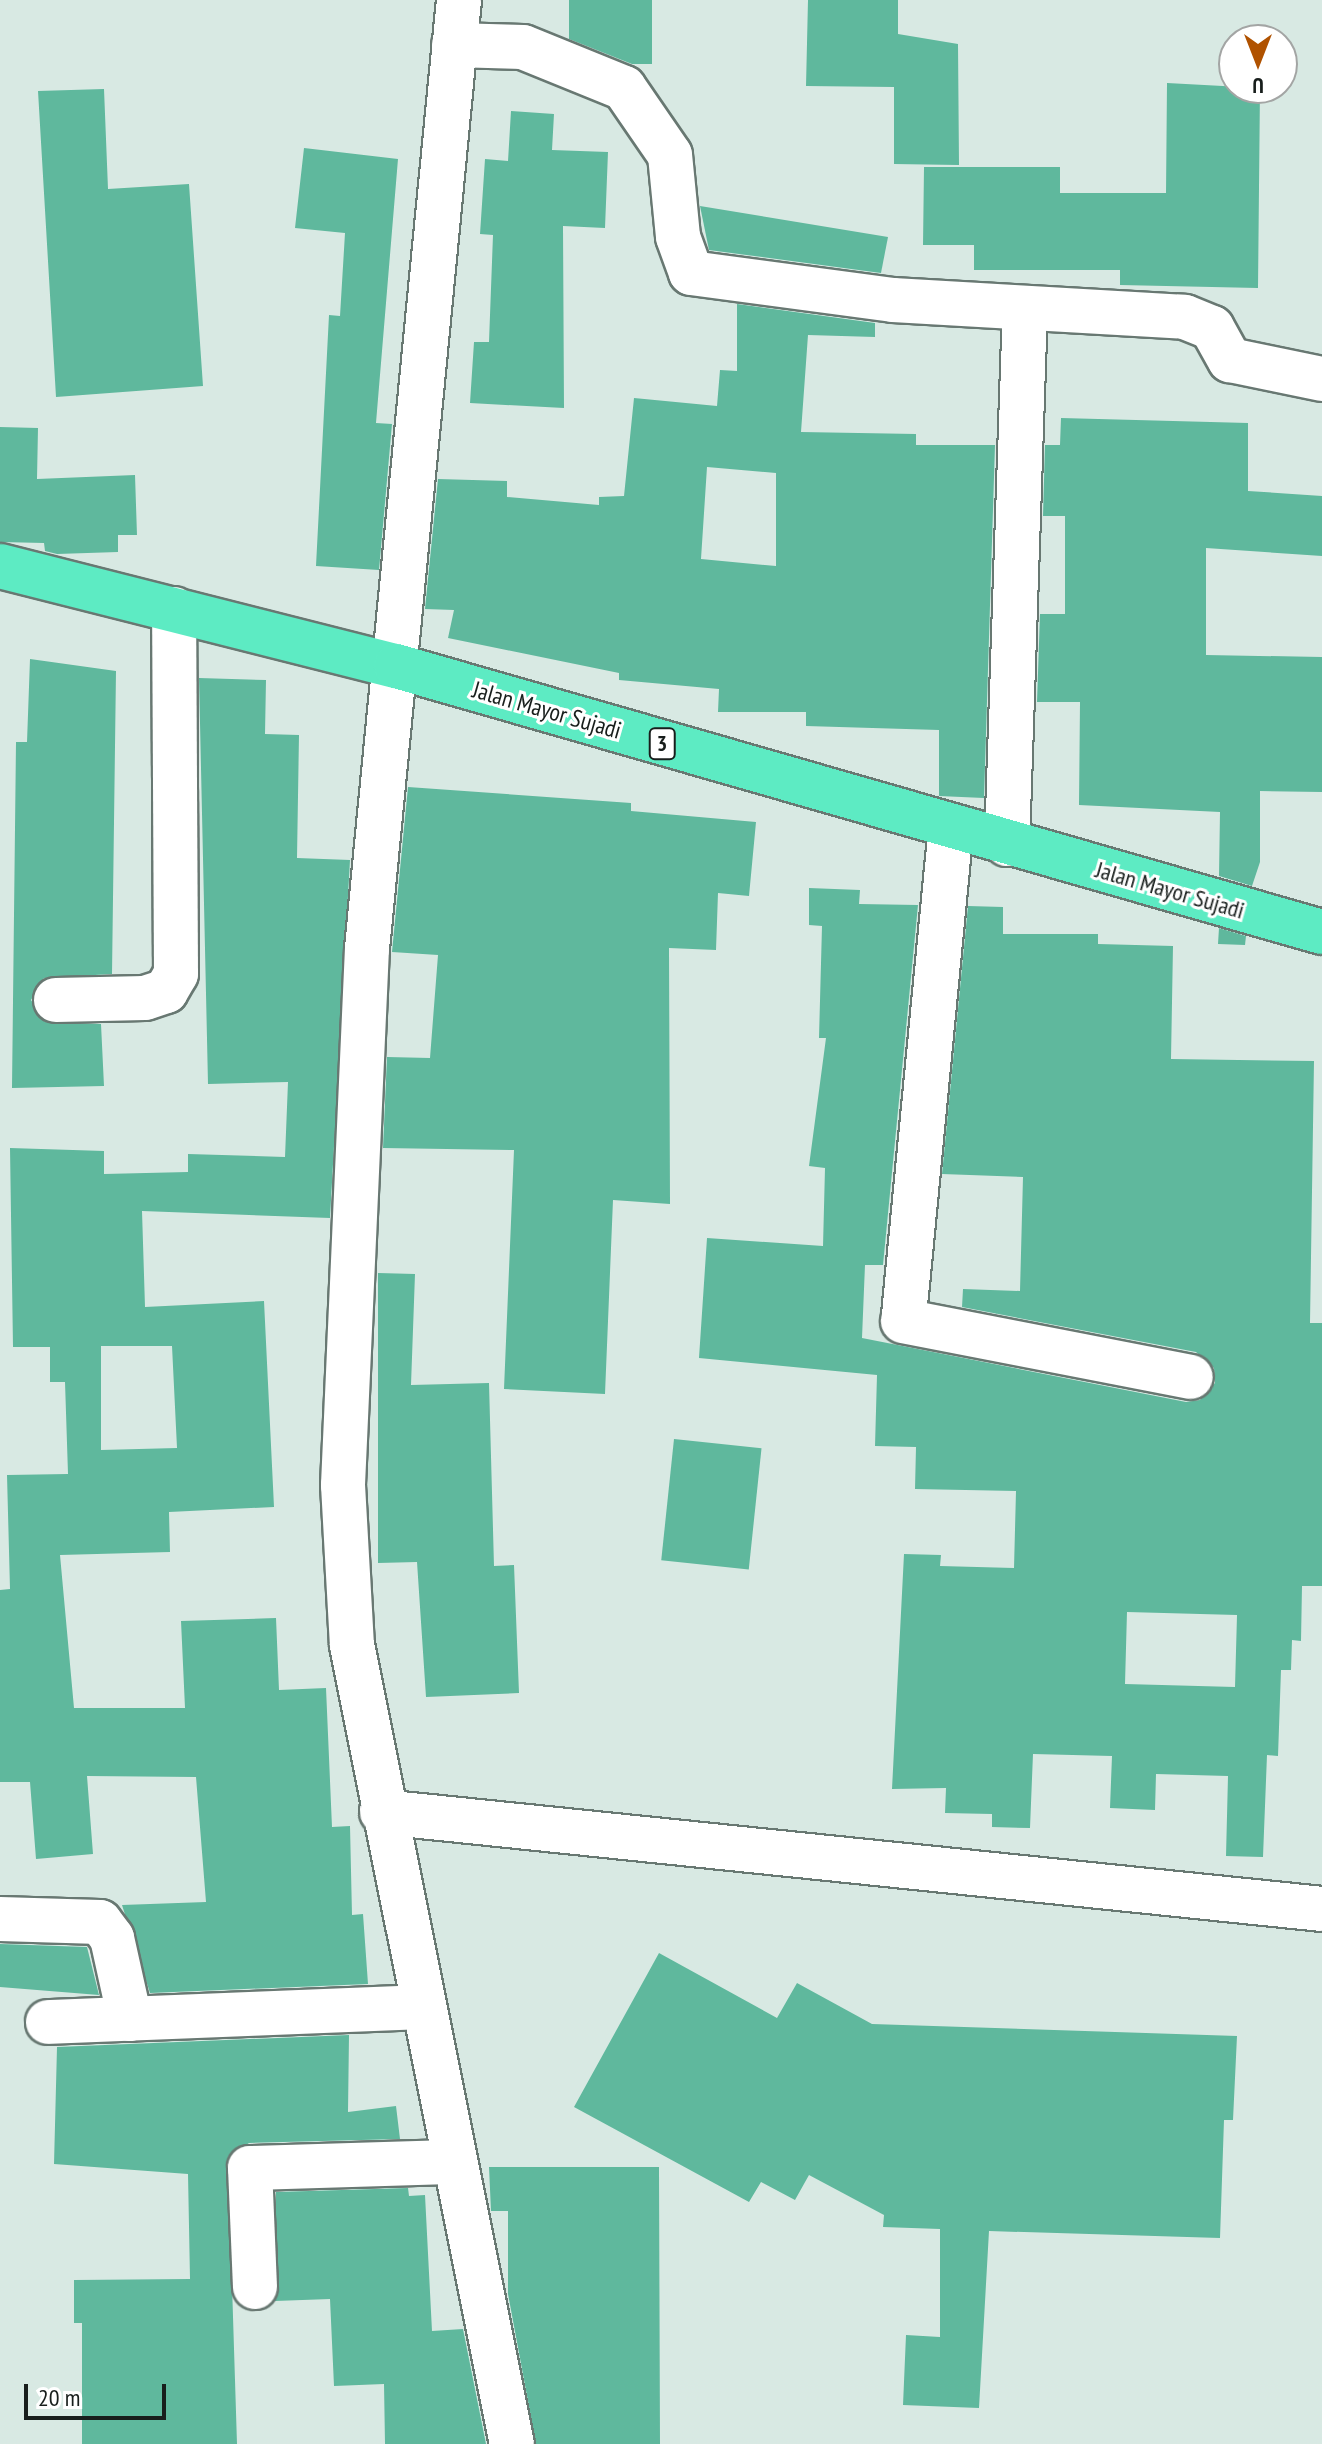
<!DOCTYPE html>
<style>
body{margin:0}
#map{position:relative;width:1322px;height:2444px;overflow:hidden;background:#d8e9e3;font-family:"PT Sans Narrow",sans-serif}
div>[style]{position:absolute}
.building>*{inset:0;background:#5fb89d;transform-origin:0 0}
.roads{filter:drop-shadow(2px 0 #687872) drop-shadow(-2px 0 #687872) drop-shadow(0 2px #687872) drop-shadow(0 -2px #687872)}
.minor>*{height:44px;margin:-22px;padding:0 22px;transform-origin:22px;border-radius:22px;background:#fff}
.highway>*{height:44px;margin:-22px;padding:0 22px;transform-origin:22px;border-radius:22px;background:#5debc3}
span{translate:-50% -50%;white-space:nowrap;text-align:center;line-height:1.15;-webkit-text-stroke:6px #fff;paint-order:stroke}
.shield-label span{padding:2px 6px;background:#fff;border:2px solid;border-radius:6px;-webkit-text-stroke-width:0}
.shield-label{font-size:22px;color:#181e1c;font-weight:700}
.street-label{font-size:24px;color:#181e1c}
.north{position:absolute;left:1218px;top:24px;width:80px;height:80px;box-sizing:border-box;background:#fff;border:2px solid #a3a5a4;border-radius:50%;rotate:180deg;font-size:22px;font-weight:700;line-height:32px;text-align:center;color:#181e1c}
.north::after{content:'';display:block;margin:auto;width:28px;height:36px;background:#b05200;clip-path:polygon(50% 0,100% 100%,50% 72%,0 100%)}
.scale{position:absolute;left:24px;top:2384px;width:142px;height:36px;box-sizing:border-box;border:4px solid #181e1c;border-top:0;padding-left:10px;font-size:24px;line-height:28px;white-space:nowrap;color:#181e1c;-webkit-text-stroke:6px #fff;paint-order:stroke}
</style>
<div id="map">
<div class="building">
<i style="clip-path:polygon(569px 0,652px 0,652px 64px,632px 64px,569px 39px)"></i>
<i style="clip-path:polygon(808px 0,898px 0,898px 34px,958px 44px,959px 165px,894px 164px,894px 87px,806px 86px)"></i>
<i style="clip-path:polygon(1167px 83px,1260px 88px,1258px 288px,1120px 285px,1120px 270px,974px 270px,974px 245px,923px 245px,924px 167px,1060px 167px,1060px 193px,1166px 193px)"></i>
<i style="clip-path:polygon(104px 89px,108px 189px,189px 184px,203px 386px,56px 397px,38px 91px)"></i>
<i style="clip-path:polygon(511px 111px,554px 114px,552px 150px,608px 152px,605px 228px,563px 226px,564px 408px,470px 403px,474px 342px,489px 342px,493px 235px,480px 234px,485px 159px,508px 161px)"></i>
<i style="clip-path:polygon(304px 148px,398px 159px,376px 423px,392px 424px,379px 570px,316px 566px,329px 315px,340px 316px,345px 233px,295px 228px)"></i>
<i style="clip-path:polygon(700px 206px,888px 237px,881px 273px,709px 250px)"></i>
<i style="clip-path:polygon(evenodd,737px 304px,875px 323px,875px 337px,808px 335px,801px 432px,916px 434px,916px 445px,995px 445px,984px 798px,939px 796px,939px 730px,806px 726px,806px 712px,718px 712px,719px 689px,619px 680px,619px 673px,448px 638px,454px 610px,425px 609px,438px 479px,507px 481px,507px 497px,599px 505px,599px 497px,624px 496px,634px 398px,717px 406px,720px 370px,737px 371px,737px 304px,707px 467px,776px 473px,776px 566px,701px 559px,707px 467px)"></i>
<i style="clip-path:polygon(1061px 418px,1248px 423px,1248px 491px,1322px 496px,1322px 556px,1206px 548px,1206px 655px,1322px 657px,1322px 792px,1260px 791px,1260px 862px,1252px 886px,1219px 876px,1220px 812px,1079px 805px,1080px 702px,1037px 702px,1040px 614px,1065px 614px,1065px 516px,1043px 516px,1045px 445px,1060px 445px)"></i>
<i style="clip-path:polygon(0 427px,38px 428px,37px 479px,135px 475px,137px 535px,118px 535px,118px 552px,57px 554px,45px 551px,44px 543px,0 542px)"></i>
<i style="clip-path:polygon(30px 659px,116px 671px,112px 974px,44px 978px,31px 1000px,45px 1022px,101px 1024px,104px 1086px,12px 1088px,16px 742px,27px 742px)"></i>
<i style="clip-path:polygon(evenodd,199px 678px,266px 680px,265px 734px,299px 735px,297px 858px,350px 860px,330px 1218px,142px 1211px,145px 1307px,264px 1301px,274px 1507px,169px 1512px,170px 1552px,60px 1555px,74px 1708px,185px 1708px,181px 1621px,276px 1618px,279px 1690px,326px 1688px,332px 1827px,350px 1826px,352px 1915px,363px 1914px,368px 1984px,150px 1993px,122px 1905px,206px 1902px,196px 1777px,87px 1776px,93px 1854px,36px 1859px,30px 1782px,0 1782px,0 1590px,10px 1589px,7px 1475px,68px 1474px,65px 1382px,50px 1382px,50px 1347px,13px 1347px,10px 1148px,104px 1151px,104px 1174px,188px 1172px,188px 1154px,285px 1157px,288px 1082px,208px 1084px,199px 678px,101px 1346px,172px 1346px,177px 1448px,101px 1450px,101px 1346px)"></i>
<i style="clip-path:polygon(408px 787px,631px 803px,631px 811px,756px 822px,749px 896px,718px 893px,716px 950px,669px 948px,670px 1204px,613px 1200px,605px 1394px,504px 1389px,514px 1150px,383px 1148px,387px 1057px,430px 1058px,438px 955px,392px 952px)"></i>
<i style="clip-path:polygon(evenodd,809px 888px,860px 890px,859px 904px,918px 905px,883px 1265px,865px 1265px,862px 1338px,1186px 1402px,1200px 1400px,1215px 1383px,1214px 1368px,1196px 1352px,962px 1307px,963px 1289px,1020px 1291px,1023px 1177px,942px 1174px,968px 906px,1003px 907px,1003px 934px,1098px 934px,1098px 944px,1173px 946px,1171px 1059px,1314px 1061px,1310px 1323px,1322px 1323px,1322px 1586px,1302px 1586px,1301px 1641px,1292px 1640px,1291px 1670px,1281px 1670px,1278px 1756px,1267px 1755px,1263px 1857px,1226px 1856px,1228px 1776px,1156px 1774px,1155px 1810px,1110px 1808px,1112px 1756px,1033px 1754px,1030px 1828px,992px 1827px,992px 1814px,945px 1813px,946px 1788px,892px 1789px,904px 1554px,941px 1555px,940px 1566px,1014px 1568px,1016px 1491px,915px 1489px,916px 1447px,875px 1446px,877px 1375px,699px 1358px,707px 1238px,823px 1246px,825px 1168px,809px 1166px,826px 1038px,819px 1038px,822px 926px,809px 925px,809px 888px,1127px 1612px,1237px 1615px,1235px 1687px,1125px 1684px,1127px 1612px)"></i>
<i style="clip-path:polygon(1219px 928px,1246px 936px,1245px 945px,1218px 944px)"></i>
<i style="clip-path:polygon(378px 1273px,415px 1274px,411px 1385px,489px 1383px,494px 1566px,514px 1565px,519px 1693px,426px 1697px,417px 1562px,378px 1563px)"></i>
<i style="left:674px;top:1439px;width:88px;height:122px;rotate:6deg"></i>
<i style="clip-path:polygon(0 1944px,87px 1947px,99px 1995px,0 1987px)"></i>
<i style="clip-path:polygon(659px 1953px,777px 2018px,797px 1983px,872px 2024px,1237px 2036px,1233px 2120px,1224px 2120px,1220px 2238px,989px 2231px,979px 2408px,903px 2405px,906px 2335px,940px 2337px,940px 2229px,883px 2227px,884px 2215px,809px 2175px,795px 2200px,761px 2182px,749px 2202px,574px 2107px)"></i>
<i style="clip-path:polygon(349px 2035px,348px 2112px,396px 2106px,400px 2139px,249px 2143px,228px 2157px,237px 2444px,82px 2444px,82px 2323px,74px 2323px,74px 2280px,190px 2279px,188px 2174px,54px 2164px,57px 2047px)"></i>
<i style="clip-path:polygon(489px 2167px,659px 2167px,660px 2444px,536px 2444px,508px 2294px,508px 2211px,491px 2211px)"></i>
<i style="clip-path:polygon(408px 2188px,409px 2196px,425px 2195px,432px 2331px,463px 2329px,486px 2444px,385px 2444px,384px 2384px,334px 2386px,330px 2299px,275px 2301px,276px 2192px)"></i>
</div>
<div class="roads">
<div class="minor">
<i style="left:459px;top:0;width:952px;rotate:95.54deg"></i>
<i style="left:367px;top:948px;width:538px;rotate:92.56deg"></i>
<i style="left:343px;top:1485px;width:160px;rotate:86.8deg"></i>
<i style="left:352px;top:1645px;width:815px;rotate:78.68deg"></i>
<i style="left:454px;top:45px;width:69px;rotate:1.7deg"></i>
<i style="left:523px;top:47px;width:109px;rotate:22.1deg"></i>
<i style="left:624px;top:88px;width:81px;rotate:55.5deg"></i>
<i style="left:670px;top:155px;width:82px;rotate:84.4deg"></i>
<i style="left:678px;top:237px;width:38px;rotate:70deg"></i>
<i style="left:691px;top:273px;width:204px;rotate:7.6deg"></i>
<i style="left:893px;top:300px;width:292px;rotate:3.3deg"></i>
<i style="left:1185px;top:317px;width:29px;rotate:22deg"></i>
<i style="left:1212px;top:328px;width:37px;rotate:61deg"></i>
<i style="left:1230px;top:360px;width:94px;rotate:11.7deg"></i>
<i style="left:951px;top:827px;width:496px;rotate:95.5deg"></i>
<i style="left:903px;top:1321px;width:293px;rotate:11deg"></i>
<i style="left:1007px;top:844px;width:536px;rotate:-88.08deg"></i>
<i style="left:56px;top:1000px;width:89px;rotate:-1.3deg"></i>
<i style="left:145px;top:998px;width:22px;rotate:-18deg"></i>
<i style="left:166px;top:991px;width:20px;rotate:-60deg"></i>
<i style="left:176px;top:974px;width:365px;rotate:-90.3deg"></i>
<i style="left:382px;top:1812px;width:945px;rotate:5.89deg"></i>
<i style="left:0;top:1919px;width:100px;rotate:1.7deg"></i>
<i style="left:100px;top:1922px;width:20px;rotate:53deg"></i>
<i style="left:112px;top:1938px;width:83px;rotate:77.5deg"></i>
<i style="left:48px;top:2022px;width:373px;rotate:-2.3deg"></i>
<i style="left:255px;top:2287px;width:119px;rotate:-92.4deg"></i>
<i style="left:250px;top:2168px;width:203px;rotate:-1.7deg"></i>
</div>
<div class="highway">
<i style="left:0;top:566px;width:408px;rotate:14.2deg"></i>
<i style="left:396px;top:666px;width:963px;rotate:16.03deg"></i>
</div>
</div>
<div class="shield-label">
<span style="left:662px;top:744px">3</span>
</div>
<div class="street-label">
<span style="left:547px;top:710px;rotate:16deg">Jalan Mayor Sujadi</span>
<span style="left:1170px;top:890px;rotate:16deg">Jalan Mayor Sujadi</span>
</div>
<div class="north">U</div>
<div class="scale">20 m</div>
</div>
